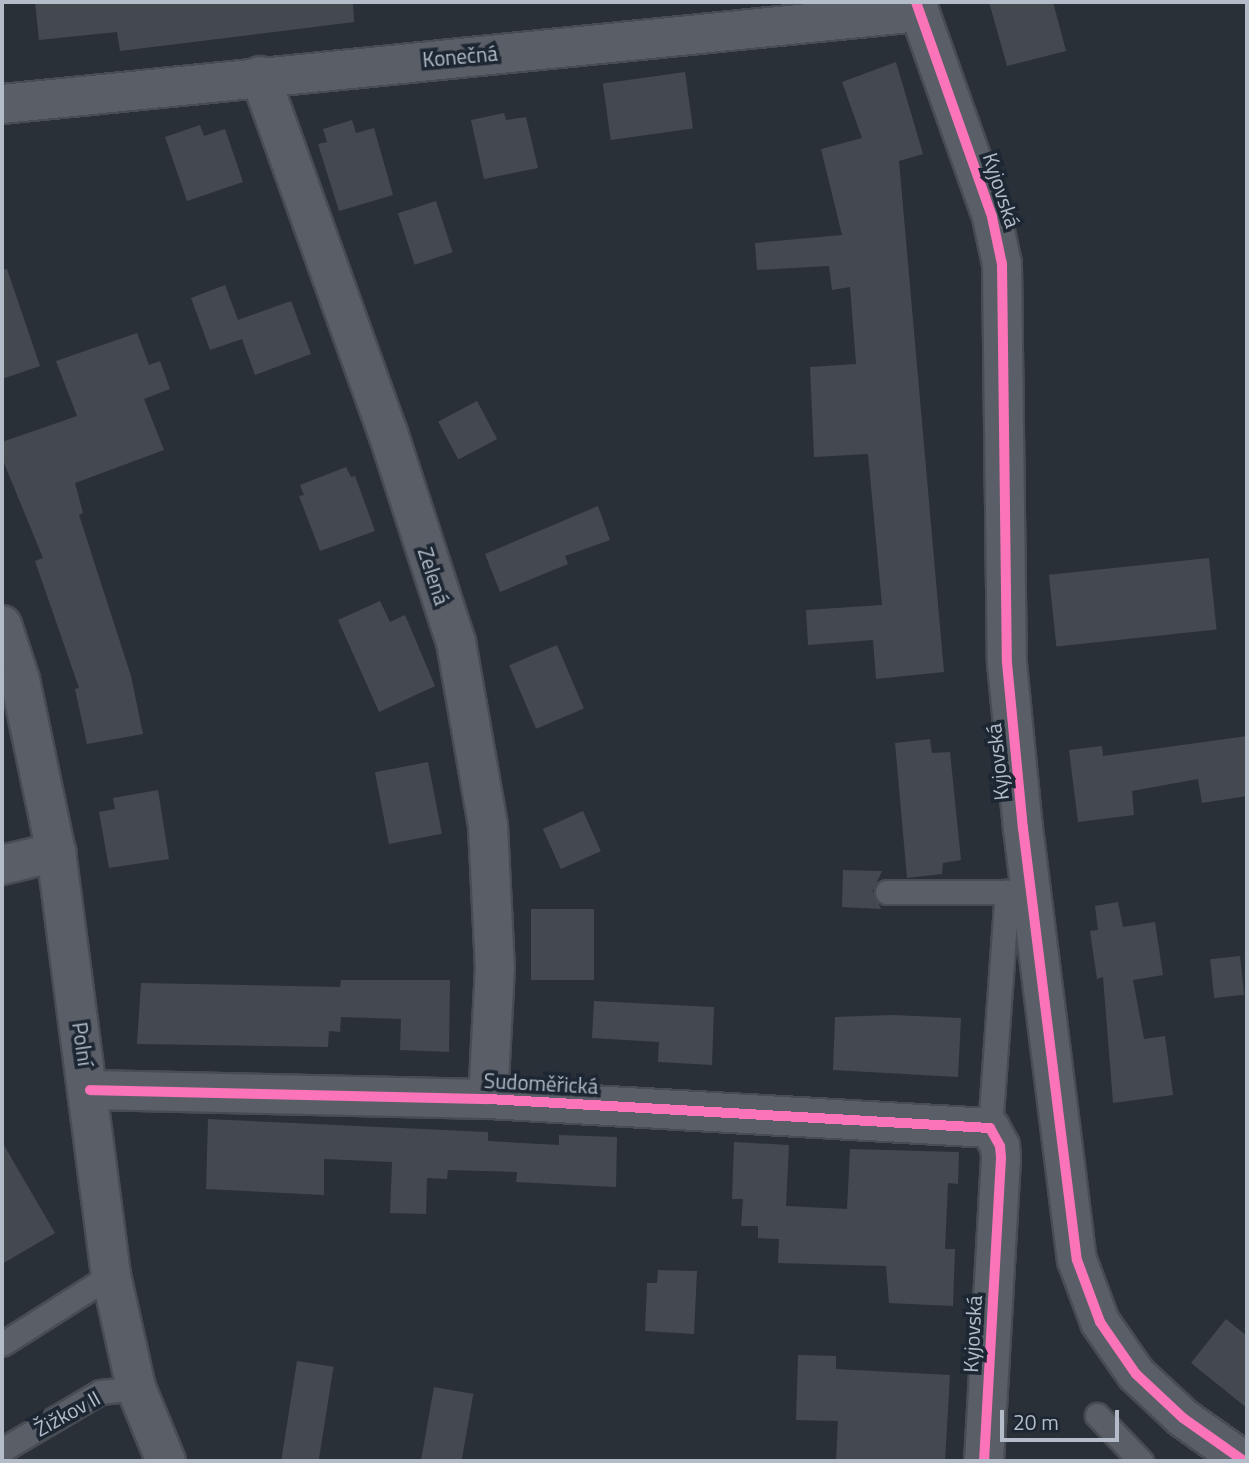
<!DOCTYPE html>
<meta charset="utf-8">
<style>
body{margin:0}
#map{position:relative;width:1249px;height:1463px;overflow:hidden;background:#2a3038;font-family:"Titillium Web",sans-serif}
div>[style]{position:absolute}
.building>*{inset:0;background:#444950;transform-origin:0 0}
.roads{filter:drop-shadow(2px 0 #484c53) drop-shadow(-2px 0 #484c53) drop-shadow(0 2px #484c53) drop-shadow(0 -2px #484c53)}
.lane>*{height:23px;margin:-11.5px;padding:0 11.5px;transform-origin:11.5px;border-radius:11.5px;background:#5a5e66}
.street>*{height:38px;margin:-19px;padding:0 19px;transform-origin:19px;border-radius:19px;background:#5a5e66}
.cycleway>*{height:10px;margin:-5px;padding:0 5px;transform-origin:5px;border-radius:5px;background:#fb73b8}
span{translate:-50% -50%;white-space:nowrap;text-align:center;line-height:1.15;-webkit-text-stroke:7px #1d2633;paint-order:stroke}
.street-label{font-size:21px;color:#b4bcc9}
.frame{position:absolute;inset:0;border:4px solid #b4bcc9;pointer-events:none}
.scale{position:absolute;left:1000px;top:1410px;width:119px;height:32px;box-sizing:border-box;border:4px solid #b4bcc9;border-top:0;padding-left:9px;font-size:21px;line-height:24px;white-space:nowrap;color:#b4bcc9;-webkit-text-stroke:5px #1d2633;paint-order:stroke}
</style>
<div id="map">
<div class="building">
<i style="clip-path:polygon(35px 2px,353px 2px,354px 22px,120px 51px,117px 32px,39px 40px)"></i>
<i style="clip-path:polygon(989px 2px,1053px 2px,1066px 51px,1007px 66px)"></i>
<i style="clip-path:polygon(896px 62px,923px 154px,899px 161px,944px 672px,876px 679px,873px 640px,808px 645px,806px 610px,882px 605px,868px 454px,814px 457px,810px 367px,856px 364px,850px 287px,832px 290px,829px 266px,757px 270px,755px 243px,842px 235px,821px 149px,862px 138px,842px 82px)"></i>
<i style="left:685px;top:72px;width:57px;height:83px;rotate:82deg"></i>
<i style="clip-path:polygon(504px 113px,506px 120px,526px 117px,538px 168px,484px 179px,471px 120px)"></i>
<i style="clip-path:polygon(352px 120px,356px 133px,374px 128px,393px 195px,339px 211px,318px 144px,327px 142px,323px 129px)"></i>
<i style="clip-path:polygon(200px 125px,204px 136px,225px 129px,243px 182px,187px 201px,165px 137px)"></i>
<i style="left:436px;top:201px;width:54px;height:40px;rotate:72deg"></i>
<i style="clip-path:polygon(7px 269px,40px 366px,2px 379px,2px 270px)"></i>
<i style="clip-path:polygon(225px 285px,238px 320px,291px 301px,311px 354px,255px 375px,242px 339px,210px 350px,191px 298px)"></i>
<i style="clip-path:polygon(137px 333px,149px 365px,160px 361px,170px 389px,144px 399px,164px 450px,75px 483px,83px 513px,79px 515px,131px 676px,143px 734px,87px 744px,75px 689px,79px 688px,35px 561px,43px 558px,2px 458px,2px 442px,77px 416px,56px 361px)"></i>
<i style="left:477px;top:401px;width:43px;height:44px;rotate:62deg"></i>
<i style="clip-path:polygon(346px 467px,351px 477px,355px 476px,375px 531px,320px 551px,299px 496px,304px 495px,300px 485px)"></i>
<i style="clip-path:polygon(598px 506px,610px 540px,565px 556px,568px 564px,500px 592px,485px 554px)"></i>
<i style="left:1209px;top:558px;width:72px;height:161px;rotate:84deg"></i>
<i style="clip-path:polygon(380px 601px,390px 622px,405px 615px,435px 686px,379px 712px,338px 620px)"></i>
<i style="left:557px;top:645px;width:69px;height:52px;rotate:67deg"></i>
<i style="clip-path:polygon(1247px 736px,1247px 796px,1202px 803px,1198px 779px,1132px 791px,1134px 815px,1078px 822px,1069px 750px,1102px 746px,1103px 756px)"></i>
<i style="clip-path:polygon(930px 739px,932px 753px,950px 752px,961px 860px,943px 863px,942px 874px,907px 878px,895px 743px)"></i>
<i style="left:428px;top:762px;width:73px;height:54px;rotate:79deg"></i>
<i style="clip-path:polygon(158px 790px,169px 859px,109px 868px,99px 812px,115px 809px,113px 798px)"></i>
<i style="left:583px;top:811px;width:44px;height:44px;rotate:66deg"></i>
<i style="clip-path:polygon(843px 870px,882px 871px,873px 891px,881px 909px,842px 907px)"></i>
<i style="clip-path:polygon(1118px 902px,1123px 927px,1155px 922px,1163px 975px,1133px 980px,1144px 1039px,1165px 1036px,1173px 1095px,1113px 1103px,1103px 977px,1097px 979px,1090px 931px,1098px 930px,1095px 906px)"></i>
<i style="left:531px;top:909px;width:63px;height:71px"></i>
<i style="left:1240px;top:956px;width:39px;height:30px;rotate:84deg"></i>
<i style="clip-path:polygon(341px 980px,450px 980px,449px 1052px,400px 1050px,401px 1019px,341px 1017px,340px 1032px,329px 1031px,328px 1047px,137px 1044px,141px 983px,340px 987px)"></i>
<i style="clip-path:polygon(594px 1001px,714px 1007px,712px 1065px,658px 1062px,659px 1042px,592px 1038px)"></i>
<i style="clip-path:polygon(892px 1015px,961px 1018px,958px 1077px,833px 1070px,835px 1017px)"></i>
<i style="clip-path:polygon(208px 1119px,488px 1132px,488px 1141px,559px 1145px,559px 1135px,617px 1137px,616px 1187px,516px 1182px,517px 1172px,448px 1170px,447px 1179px,427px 1178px,426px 1214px,390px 1213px,392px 1162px,324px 1159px,324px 1195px,206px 1189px)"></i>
<i style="clip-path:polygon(2px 1142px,55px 1233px,2px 1264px)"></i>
<i style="clip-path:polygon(734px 1142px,789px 1145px,786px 1206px,847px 1209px,850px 1149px,959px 1152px,958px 1184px,948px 1183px,945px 1249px,955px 1249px,953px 1306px,889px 1303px,886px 1266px,778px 1263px,779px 1239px,758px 1238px,758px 1226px,741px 1226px,743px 1199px,732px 1199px)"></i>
<i style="clip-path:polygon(658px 1270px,697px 1271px,694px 1334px,645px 1331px,647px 1283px,657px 1283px)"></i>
<i style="clip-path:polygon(1226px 1319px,1247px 1336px,1247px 1408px,1191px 1363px)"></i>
<i style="clip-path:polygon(798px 1355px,836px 1356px,836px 1369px,950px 1375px,945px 1461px,836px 1461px,838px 1421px,796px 1420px)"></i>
<i style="left:297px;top:1361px;width:37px;height:101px;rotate:9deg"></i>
<i style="left:434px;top:1387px;width:40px;height:75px;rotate:10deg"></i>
</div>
<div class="roads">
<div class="lane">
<i style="left:887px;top:892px;width:133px"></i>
<i style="left:990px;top:1128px;width:237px;rotate:-85.9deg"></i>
<i style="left:2px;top:1344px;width:129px;rotate:-32.3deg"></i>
<i style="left:1097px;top:1415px;width:64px;rotate:46.3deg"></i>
<i style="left:2px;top:1450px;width:114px;rotate:-30.6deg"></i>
<i style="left:100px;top:1392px;width:36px;rotate:-6deg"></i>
</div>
<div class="street">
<i style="left:916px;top:2px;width:228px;rotate:70.5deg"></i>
<i style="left:992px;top:217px;width:48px;rotate:78deg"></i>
<i style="left:1002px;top:264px;width:399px;rotate:89.3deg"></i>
<i style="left:1007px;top:663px;width:166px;rotate:84.5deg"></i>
<i style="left:1023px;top:828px;width:435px;rotate:82.9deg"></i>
<i style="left:1077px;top:1260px;width:66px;rotate:69.6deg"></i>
<i style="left:1100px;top:1322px;width:63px;rotate:55.3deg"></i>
<i style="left:1136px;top:1374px;width:64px;rotate:43.1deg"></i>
<i style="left:1183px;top:1418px;width:75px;rotate:35.2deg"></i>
<i style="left:260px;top:76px;width:379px;rotate:70.3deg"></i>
<i style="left:388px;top:433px;width:220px;rotate:72deg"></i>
<i style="left:456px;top:642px;width:187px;rotate:80.1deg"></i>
<i style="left:488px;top:826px;width:141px;rotate:87.2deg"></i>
<i style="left:495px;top:967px;width:132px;rotate:93deg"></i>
<i style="left:2px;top:104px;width:922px;rotate:-5.73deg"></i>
<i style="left:2px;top:625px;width:58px;rotate:71.9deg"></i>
<i style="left:20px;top:680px;width:176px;rotate:78.2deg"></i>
<i style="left:56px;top:852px;width:427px;rotate:82.6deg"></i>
<i style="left:111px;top:1275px;width:116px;rotate:77.5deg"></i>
<i style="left:136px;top:1388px;width:79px;rotate:67.7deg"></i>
<i style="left:2px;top:865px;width:56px;rotate:-13.5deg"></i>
<i style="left:90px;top:1090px;width:398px;rotate:1.3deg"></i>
<i style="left:488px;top:1099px;width:503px;rotate:3.31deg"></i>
<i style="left:990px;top:1128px;width:21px;rotate:61deg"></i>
<i style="left:1000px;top:1146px;width:12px;rotate:85deg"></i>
<i style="left:1001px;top:1158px;width:303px;rotate:93.2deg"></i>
</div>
</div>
<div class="cycleway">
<i style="left:916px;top:2px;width:228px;rotate:70.5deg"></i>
<i style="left:992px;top:217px;width:48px;rotate:78deg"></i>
<i style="left:1002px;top:264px;width:399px;rotate:89.3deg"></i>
<i style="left:1007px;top:663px;width:166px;rotate:84.5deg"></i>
<i style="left:1023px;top:828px;width:435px;rotate:82.9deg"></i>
<i style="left:1077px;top:1260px;width:66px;rotate:69.6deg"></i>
<i style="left:1100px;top:1322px;width:63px;rotate:55.3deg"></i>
<i style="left:1136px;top:1374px;width:64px;rotate:43.1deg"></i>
<i style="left:1183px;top:1418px;width:75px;rotate:35.2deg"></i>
<i style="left:90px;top:1090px;width:398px;rotate:1.3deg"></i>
<i style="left:488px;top:1099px;width:503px;rotate:3.31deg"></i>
<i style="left:990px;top:1128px;width:21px;rotate:61deg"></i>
<i style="left:1000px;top:1146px;width:12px;rotate:85deg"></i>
<i style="left:1001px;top:1158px;width:303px;rotate:93.2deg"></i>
</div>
<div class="street-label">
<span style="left:460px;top:56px;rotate:-5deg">Konečná</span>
<span style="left:1002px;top:190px;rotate:72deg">Kyjovská</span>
<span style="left:434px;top:576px;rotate:72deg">Zelená</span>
<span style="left:997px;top:762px;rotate:-96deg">Kyjovská</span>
<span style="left:83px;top:1044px;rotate:82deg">Polní</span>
<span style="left:541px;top:1083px;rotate:3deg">Sudoměřická</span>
<span style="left:972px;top:1334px;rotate:-87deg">Kyjovská</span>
<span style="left:67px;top:1413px;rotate:-29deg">Žižkov II</span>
</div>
<div class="frame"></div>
<div class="scale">20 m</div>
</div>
